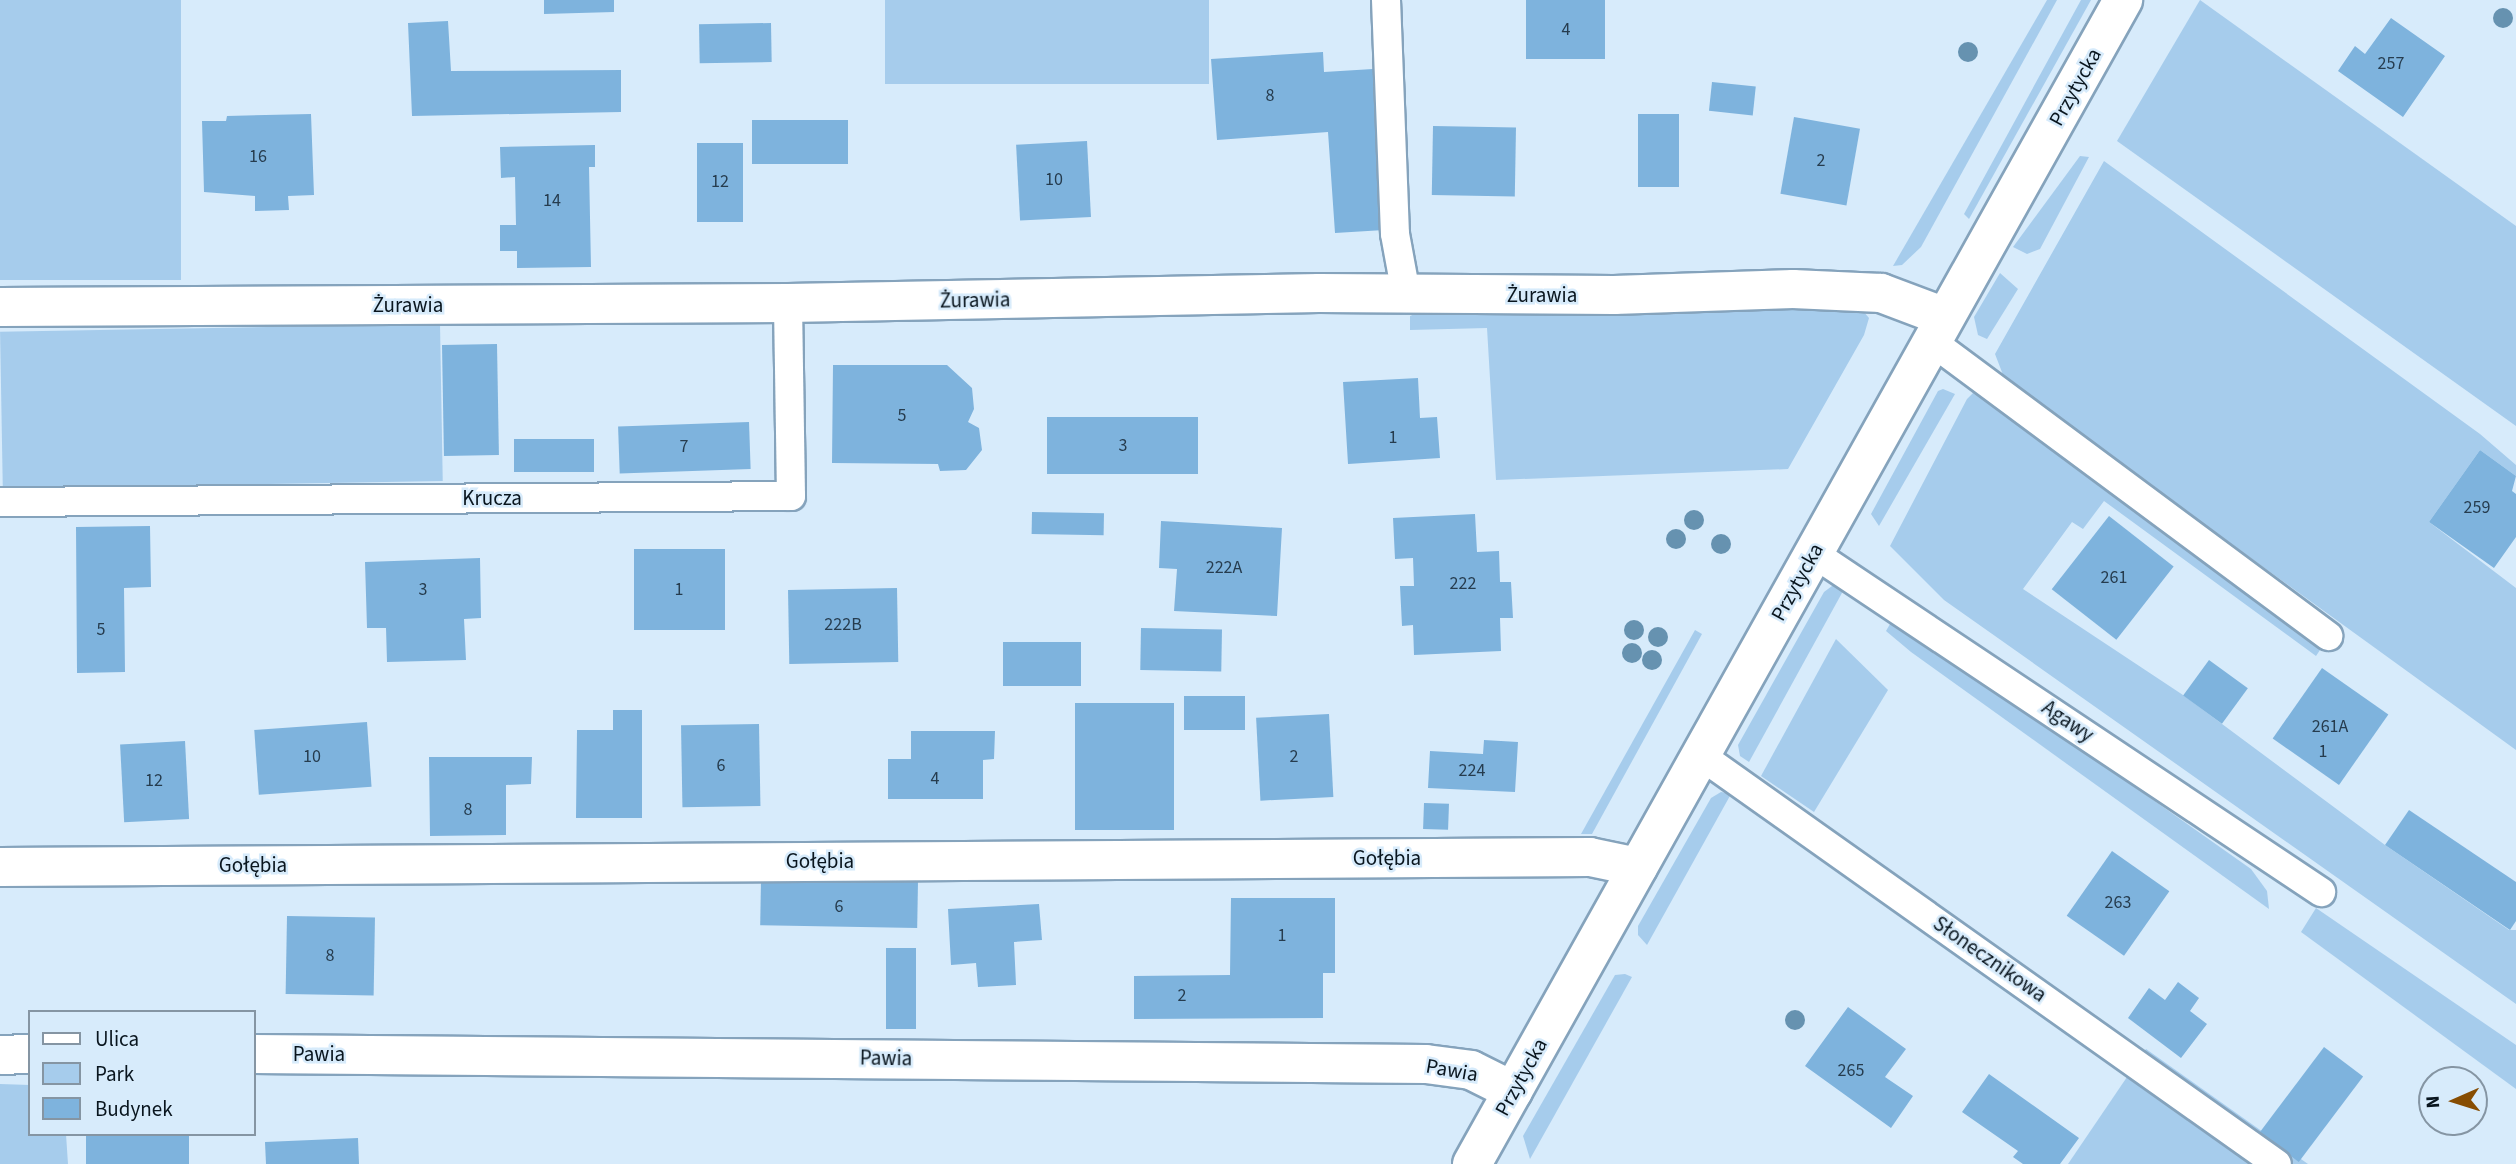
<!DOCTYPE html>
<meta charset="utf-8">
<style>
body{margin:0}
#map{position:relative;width:2516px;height:1164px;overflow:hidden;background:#d7ebfb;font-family:"Source Sans 3",sans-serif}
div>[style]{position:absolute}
.green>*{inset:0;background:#a6ccec;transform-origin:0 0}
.building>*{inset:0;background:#7eb3dd;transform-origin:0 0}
.roads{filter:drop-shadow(2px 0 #85a3bc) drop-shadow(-2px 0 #85a3bc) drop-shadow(0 2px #85a3bc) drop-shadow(0 -2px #85a3bc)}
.lane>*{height:28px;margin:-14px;padding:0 14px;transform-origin:14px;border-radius:14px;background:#fff}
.street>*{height:38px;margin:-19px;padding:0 19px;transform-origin:19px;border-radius:19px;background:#fff}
.secondary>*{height:38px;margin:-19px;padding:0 19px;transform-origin:19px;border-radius:19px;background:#fff}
.trees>*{width:20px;height:20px;margin:-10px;border-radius:50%;background:#6692b0}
span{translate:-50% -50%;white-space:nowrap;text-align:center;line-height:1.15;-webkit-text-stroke:5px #d7ebfb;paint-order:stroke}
.number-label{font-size:18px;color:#263c4e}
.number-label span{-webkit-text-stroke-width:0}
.street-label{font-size:21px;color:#09151e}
.legend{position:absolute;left:28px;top:1010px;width:228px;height:126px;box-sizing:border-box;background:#d7ebfb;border:2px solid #8595a3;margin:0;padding:9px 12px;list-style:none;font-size:21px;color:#09151e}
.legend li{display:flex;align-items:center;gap:14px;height:35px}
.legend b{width:35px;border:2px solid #8595a3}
.north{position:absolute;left:2418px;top:1066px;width:70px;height:70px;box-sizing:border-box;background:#d7ebfb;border:2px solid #8595a3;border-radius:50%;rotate:267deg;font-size:19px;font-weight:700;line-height:28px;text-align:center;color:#09151e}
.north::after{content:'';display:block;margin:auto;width:24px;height:32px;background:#874d02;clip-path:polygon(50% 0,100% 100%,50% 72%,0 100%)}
</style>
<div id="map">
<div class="green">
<i style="left:0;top:0;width:181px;height:280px"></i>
<i style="left:885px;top:0;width:324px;height:84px"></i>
<i style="clip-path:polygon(2047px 0,2057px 0,1921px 247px,1902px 265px,1893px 266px)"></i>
<i style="clip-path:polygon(2081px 0,2091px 0,1969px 219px,1964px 214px)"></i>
<i style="clip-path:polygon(2200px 0,2516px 226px,2516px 426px,2117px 141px)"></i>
<i style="clip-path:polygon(2080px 156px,2089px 157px,2040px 249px,2027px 254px,2013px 247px)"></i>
<i style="clip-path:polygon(2104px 161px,2480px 434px,2516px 465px,2516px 476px,2480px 450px,2429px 522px,2516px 588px,2516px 750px,2005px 380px,1995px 354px)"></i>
<i style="clip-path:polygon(2000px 273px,2018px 289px,1987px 339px,1978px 335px,1974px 317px)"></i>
<i style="clip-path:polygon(1429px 308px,1833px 309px,1863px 311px,1869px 318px,1864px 335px,1788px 469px,1496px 480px,1487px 328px,1410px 330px,1410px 316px)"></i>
<i style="left:440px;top:324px;width:157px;height:440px;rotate:89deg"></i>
<i style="clip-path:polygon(1978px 388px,2324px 644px,2316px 656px,2104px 501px,2083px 529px,2072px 522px,2023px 589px,2183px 695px,2385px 845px,2509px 930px,2516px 930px,2516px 1004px,1944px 600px,1890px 546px,1967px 399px)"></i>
<i style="clip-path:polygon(1943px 389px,1955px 394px,1879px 526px,1871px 514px,1938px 391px)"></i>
<i style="clip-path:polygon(1848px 582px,1749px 762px,1740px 756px,1738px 745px,1824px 592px,1836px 583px)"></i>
<i style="clip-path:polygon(1894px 617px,2251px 869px,2267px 891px,2269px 909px,1911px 652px,1886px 631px)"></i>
<i style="clip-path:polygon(1695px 630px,1702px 634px,1592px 834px,1581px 834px)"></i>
<i style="clip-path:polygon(1836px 639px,1888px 690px,1814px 812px,1761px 776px)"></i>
<i style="clip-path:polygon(1721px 792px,1731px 794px,1647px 945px,1638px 935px,1638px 926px,1711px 798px)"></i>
<i style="clip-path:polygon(2316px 908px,2516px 1045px,2516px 1089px,2301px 932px)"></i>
<i style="clip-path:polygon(1625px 974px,1632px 977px,1530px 1159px,1523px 1136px,1615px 975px)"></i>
<i style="clip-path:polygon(2146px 1049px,2308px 1164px,2068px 1164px)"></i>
<i style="clip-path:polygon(0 1084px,30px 1085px,30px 1134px,66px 1134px,68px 1164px,0 1164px)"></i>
</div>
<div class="building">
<i style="clip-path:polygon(544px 0,614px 0,614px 12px,544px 14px)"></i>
<i style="left:1526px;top:0;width:79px;height:59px"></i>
<i style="clip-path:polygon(2391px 18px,2445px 56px,2403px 117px,2338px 71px,2355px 46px,2365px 54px)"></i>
<i style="clip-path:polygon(448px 21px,451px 71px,621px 70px,621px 112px,412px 116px,408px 23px)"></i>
<i style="left:771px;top:23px;width:39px;height:72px;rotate:89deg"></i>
<i style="clip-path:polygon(1323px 52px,1324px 72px,1373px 69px,1384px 230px,1335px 233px,1328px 132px,1217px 140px,1211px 59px)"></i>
<i style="left:1712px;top:82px;width:44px;height:29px;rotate:6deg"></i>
<i style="clip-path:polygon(311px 114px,314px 195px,288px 196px,289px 210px,255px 211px,255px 196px,204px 192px,202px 121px,226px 121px,227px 116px)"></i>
<i style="left:1638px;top:114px;width:41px;height:73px"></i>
<i style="left:1794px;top:117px;width:67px;height:78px;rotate:10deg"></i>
<i style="left:848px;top:120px;width:44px;height:96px;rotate:90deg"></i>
<i style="left:1433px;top:126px;width:83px;height:69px;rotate:1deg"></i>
<i style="left:1087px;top:141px;width:76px;height:71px;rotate:87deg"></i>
<i style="left:697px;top:143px;width:46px;height:79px"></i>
<i style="clip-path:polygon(595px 145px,595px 167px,589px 167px,591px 267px,517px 268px,517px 251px,500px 251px,500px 225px,516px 225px,515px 177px,501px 178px,500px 147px)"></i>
<i style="left:497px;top:344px;width:111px;height:55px;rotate:89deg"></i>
<i style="clip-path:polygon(833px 365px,947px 365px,972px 388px,974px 409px,968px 422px,979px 428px,982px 450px,966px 470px,940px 471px,938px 464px,832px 463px)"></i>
<i style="clip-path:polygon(1418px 378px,1420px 418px,1437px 417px,1440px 458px,1348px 464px,1343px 382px)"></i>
<i style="left:1047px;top:417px;width:151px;height:57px"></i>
<i style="left:749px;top:422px;width:47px;height:131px;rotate:88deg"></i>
<i style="left:594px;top:439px;width:33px;height:80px;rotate:90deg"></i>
<i style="clip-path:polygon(2480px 450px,2516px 476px,2512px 491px,2516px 494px,2516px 537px,2494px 568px,2429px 522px)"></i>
<i style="left:1032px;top:512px;width:72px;height:22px;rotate:1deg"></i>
<i style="clip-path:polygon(1475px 514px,1477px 552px,1499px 551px,1500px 582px,1511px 582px,1513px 618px,1500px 618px,1501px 651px,1414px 655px,1413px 625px,1402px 626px,1400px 586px,1414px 586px,1413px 558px,1395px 559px,1393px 518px)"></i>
<i style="left:2109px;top:516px;width:82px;height:93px;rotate:38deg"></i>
<i style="clip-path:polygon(1161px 521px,1282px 528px,1277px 616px,1174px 611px,1177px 569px,1159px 568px)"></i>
<i style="clip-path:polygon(150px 526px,151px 587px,124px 588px,125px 672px,77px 673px,76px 527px)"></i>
<i style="left:634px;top:549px;width:91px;height:81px"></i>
<i style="clip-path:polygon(480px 558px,481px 618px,464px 619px,466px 660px,387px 662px,386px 628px,367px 628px,365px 562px)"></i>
<i style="left:897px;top:588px;width:74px;height:109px;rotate:89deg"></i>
<i style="left:1141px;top:628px;width:81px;height:42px;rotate:1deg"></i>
<i style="left:1003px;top:642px;width:78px;height:44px"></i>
<i style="left:2209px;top:660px;width:48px;height:44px;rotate:36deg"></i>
<i style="left:2322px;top:668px;width:81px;height:86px;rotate:35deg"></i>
<i style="left:1245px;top:696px;width:34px;height:61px;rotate:90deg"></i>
<i style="left:1174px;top:703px;width:127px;height:99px;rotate:90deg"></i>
<i style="clip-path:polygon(613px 710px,642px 710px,642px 818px,576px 818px,577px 730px,613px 730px)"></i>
<i style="left:1329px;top:714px;width:83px;height:73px;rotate:87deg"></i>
<i style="left:367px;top:722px;width:65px;height:113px;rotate:86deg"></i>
<i style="left:759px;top:724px;width:82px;height:78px;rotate:89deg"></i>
<i style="clip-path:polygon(911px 731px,995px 731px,994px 759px,983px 760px,983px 799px,888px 799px,888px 759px,911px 759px)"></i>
<i style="clip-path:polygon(1484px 740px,1518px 742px,1515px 792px,1428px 788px,1430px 751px,1483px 754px)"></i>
<i style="left:185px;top:741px;width:78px;height:65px;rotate:87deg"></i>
<i style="clip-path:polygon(429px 757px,532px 757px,531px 784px,506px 785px,506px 835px,430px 836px)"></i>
<i style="left:1424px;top:803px;width:25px;height:26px;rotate:2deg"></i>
<i style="clip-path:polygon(2409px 810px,2516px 882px,2516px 921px,2510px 930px,2385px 845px)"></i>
<i style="left:2112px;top:851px;width:70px;height:79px;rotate:35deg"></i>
<i style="left:918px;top:881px;width:47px;height:157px;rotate:91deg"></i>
<i style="clip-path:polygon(1231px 898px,1335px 898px,1335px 973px,1323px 973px,1323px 1018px,1134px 1019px,1134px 976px,1230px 975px)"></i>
<i style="clip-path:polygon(1039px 904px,1042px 940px,1014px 942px,1016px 985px,978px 987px,976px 963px,951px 965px,948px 909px)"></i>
<i style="left:287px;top:916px;width:88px;height:78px;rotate:1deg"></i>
<i style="left:886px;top:948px;width:30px;height:81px"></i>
<i style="clip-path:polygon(2178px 982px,2199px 998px,2190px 1011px,2207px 1024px,2181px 1058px,2128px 1018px,2149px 988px,2165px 1000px)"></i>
<i style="clip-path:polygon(1848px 1007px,1906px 1049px,1885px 1077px,1913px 1096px,1891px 1128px,1805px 1066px)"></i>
<i style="left:2324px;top:1047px;width:49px;height:107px;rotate:37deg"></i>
<i style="clip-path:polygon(1989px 1074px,2079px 1138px,2060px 1164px,2023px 1164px,2013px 1157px,2018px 1151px,1962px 1112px)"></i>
<i style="left:86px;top:1134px;width:103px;height:30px"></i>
<i style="clip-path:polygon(358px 1138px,359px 1164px,266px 1164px,265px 1142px)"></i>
</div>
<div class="roads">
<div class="lane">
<i style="left:1386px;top:0;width:234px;rotate:87.8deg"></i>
<i style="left:1395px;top:234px;width:61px;rotate:79.6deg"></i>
<i style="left:1931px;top:341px;width:495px;rotate:36.6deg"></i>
<i style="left:0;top:502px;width:791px;rotate:-0.43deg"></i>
<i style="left:791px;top:496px;width:193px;rotate:-90.9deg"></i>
<i style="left:1813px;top:553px;width:611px;rotate:33.72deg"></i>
<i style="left:1700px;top:755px;width:707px;rotate:35.33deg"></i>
</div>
<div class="street">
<i style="left:0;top:307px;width:788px;rotate:-0.29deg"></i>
<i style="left:788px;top:303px;width:531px;rotate:-1.08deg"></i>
<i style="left:1319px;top:293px;width:295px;rotate:0.4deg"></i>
<i style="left:1614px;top:295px;width:179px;rotate:-1.9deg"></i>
<i style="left:1793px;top:289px;width:88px;rotate:2.6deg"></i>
<i style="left:1881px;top:293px;width:68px;rotate:20.6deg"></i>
<i style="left:0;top:867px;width:1590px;rotate:-0.36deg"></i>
<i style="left:1590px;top:857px;width:49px;rotate:11.8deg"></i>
<i style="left:254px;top:1054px;width:1172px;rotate:0.49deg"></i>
<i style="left:1426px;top:1064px;width:45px;rotate:7.6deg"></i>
<i style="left:1471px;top:1070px;width:47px;rotate:26.6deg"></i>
<i style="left:0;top:1055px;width:30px;rotate:-2deg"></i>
</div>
<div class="secondary">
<i style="left:1472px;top:1164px;width:1334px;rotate:-60.78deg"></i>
</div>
</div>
<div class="trees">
<i style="left:2503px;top:18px"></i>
<i style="left:1968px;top:52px"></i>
<i style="left:1694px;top:520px"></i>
<i style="left:1676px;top:539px"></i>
<i style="left:1721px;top:544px"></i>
<i style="left:1634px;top:630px"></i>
<i style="left:1658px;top:637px"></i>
<i style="left:1632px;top:653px"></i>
<i style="left:1652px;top:660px"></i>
<i style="left:1795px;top:1020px"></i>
</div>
<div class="number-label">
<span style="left:1566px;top:30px">4</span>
<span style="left:2391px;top:64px">257</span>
<span style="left:1270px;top:96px">8</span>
<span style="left:258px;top:157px">16</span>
<span style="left:1821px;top:161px">2</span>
<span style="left:1054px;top:180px">10</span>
<span style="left:720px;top:182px">12</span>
<span style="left:552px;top:201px">14</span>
<span style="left:902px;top:416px">5</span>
<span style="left:1393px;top:438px">1</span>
<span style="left:1123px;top:446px">3</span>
<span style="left:684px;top:447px">7</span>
<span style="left:2477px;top:508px">259</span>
<span style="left:1224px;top:568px">222A</span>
<span style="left:2114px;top:578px">261</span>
<span style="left:1463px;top:584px">222</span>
<span style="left:423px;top:590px">3</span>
<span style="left:679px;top:590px">1</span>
<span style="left:843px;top:625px">222B</span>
<span style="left:101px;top:630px">5</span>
<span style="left:2330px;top:727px">261A</span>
<span style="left:2323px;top:752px">1</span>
<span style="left:312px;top:757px">10</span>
<span style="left:1294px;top:757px">2</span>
<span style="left:721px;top:766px">6</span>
<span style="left:1472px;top:771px">224</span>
<span style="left:935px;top:779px">4</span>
<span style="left:154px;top:781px">12</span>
<span style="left:468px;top:810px">8</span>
<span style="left:2118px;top:903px">263</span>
<span style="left:839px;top:907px">6</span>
<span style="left:1282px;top:936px">1</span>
<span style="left:330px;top:956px">8</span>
<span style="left:1182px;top:996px">2</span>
<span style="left:1851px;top:1071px">265</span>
</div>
<div class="street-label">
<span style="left:2075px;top:87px;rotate:-61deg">Przytycka</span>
<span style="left:1542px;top:295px">Żurawia</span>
<span style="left:975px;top:300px;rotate:-1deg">Żurawia</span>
<span style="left:408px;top:305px">Żurawia</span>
<span style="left:492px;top:498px">Krucza</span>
<span style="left:1797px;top:582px;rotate:-61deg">Przytycka</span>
<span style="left:2068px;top:721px;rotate:34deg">Agawy</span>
<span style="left:1387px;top:858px">Gołębia</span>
<span style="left:820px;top:861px">Gołębia</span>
<span style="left:253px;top:865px">Gołębia</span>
<span style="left:1990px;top:959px;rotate:35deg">Słonecznikowa</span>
<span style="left:319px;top:1054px">Pawia</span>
<span style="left:886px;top:1058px;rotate:1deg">Pawia</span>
<span style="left:1452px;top:1070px;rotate:10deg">Pawia</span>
<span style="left:1521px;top:1077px;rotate:-61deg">Przytycka</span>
</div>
<ul class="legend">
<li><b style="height:9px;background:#fff"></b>Ulica</li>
<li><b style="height:19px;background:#a6ccec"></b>Park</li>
<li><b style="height:19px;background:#7eb3dd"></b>Budynek</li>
</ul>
<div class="north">N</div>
</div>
